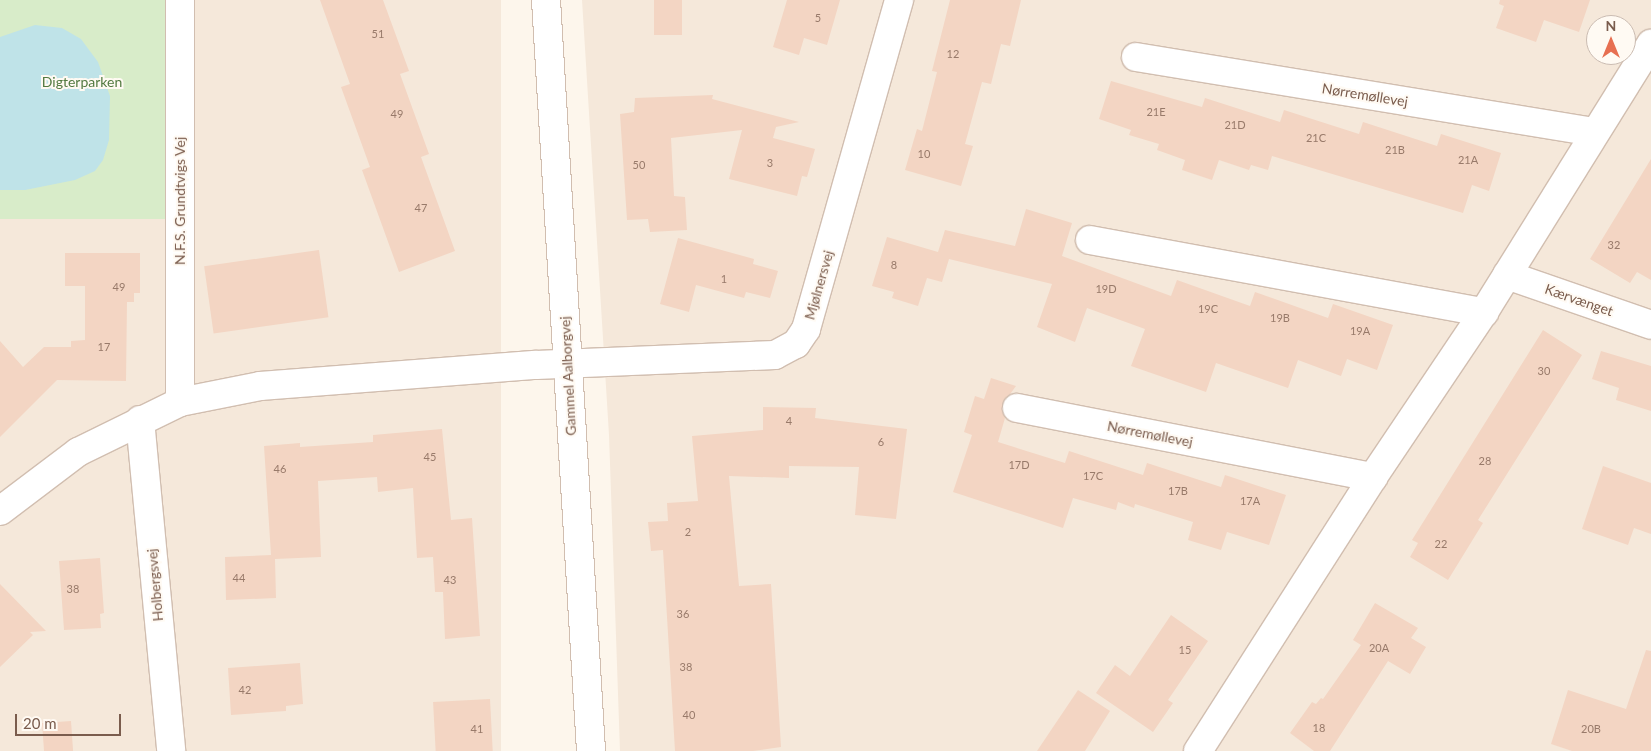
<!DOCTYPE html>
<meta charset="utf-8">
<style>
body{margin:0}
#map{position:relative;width:1651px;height:751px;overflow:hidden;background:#fdf6ec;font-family:Lato,sans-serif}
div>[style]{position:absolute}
.residential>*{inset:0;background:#f5e8da;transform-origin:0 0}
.green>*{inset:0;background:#d8ecc9;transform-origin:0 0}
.water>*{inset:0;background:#bfe3e8}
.building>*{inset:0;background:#f3d5c3;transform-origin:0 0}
.roads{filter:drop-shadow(1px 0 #d1beb0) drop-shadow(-1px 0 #d1beb0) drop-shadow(0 1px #d1beb0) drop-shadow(0 -1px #d1beb0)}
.minor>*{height:28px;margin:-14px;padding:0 14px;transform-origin:14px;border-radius:14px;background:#fff}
span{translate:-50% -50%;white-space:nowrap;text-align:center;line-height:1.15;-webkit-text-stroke:4px #fffaf3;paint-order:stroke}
.number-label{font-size:11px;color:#987a6a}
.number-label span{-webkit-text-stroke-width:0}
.park-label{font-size:14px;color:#537a41}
.street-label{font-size:14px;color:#7a5c4d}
.north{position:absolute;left:1586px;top:15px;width:50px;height:50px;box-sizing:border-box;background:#fffaf3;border:1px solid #cabbb1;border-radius:50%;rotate:0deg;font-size:14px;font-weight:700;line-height:20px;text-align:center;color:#7a5c4d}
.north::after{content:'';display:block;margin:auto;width:18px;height:22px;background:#e76f51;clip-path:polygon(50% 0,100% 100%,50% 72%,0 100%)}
.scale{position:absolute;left:15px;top:714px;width:106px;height:22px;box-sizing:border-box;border:2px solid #7a5c4d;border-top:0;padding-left:6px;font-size:15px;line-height:18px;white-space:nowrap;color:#7a5c4d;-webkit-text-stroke:4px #fffaf3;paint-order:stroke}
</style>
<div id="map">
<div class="residential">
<i style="left:0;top:0;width:501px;height:751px"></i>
<i style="clip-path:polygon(evenodd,582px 0,1651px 0,1651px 751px,620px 751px,609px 435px,582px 0,1596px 25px,1626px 25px,1626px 55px,1596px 55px,1596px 25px)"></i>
</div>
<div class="green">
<i style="left:0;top:0;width:166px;height:219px"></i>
</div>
<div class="water">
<i style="clip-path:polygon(35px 25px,62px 28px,81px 39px,98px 62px,110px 96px,109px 140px,103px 160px,95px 171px,75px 180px,25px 190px,0 190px,0 37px)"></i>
</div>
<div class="building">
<i style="clip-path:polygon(320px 0,383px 0,409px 71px,400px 74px,429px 154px,421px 157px,455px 251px,399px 272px,362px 170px,370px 167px,341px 87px,350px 84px)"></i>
<i style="left:654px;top:0;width:28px;height:35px"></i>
<i style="clip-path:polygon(787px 0,840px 0,827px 45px,804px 38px,799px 55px,773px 47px)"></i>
<i style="clip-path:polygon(950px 0,1021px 0,1010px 46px,1001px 44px,991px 84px,982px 82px,965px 144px,973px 146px,961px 186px,905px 170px,917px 129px,922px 131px,937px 72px,932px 71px)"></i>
<i style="clip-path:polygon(1500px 0,1590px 0,1579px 32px,1544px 20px,1536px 42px,1496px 28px,1504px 6px,1499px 4px)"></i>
<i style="clip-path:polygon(1111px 81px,1202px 107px,1205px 98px,1280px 122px,1284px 110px,1359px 134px,1363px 122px,1437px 146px,1441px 134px,1501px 153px,1489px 191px,1472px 185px,1463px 213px,1272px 156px,1268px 170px,1251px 165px,1249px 170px,1219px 160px,1212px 180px,1182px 170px,1185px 160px,1157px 150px,1159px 144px,1129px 135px,1131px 130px,1099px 119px)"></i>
<i style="clip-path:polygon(713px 95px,712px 99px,799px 122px,776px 127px,773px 138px,815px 149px,807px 177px,802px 176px,797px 196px,729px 179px,742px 130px,671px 138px,674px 196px,685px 197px,687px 230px,650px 232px,648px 219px,627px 220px,620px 114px,634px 112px,635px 98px)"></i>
<i style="clip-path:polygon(1651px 159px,1651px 280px,1637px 272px,1630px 283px,1590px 259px)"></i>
<i style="clip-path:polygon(1026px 209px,1072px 223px,1062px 256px,1171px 296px,1177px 280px,1250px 306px,1255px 292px,1328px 318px,1333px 304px,1393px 325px,1377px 370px,1347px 359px,1341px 376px,1298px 360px,1288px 388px,1216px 363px,1206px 392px,1131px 366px,1145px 329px,1087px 308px,1075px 342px,1037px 327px,1052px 284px,949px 259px,942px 282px,927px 278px,918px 306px,892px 298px,894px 292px,872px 286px,887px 237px,938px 252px,945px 230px,1015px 246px)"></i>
<i style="clip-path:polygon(678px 238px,754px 259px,753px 264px,778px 271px,770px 298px,746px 292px,744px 298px,696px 285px,689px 312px,660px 304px)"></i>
<i style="left:319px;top:250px;width:68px;height:116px;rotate:82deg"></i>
<i style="clip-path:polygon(65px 253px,140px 253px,140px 293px,134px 293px,134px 302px,127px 302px,126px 381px,57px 380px,0 437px,0 341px,23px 367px,44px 347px,71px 347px,71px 341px,85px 340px,85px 286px,65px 286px)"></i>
<i style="clip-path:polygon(1543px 330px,1582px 355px,1478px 520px,1483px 523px,1448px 580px,1410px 557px,1418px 543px,1412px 540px)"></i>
<i style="clip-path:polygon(1601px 351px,1651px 366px,1651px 411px,1616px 400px,1619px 388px,1592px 379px)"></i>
<i style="clip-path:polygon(991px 378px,1016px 386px,1002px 405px,1005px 418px,998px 442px,1065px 463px,1069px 451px,1143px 475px,1147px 463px,1221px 487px,1225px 475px,1286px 495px,1269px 545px,1227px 532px,1221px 550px,1188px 540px,1193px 522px,1135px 504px,1134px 508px,1118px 502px,1116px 510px,1073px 498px,1063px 528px,953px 492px,972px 435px,964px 432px,975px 396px,984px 399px)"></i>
<i style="clip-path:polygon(763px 407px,816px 408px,815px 418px,907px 429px,896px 519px,855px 515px,859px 467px,789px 466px,789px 478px,729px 476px,739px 586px,771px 584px,781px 747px,753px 751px,675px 751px,663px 550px,651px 551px,648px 522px,668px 521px,667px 503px,698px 501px,692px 436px,763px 430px)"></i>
<i style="clip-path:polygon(442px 429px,451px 520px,472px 518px,480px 636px,445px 639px,443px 592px,435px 592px,433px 557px,417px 558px,413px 488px,378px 492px,377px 477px,318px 481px,321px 557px,275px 559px,276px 598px,226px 600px,225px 557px,271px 555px,264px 446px,300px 443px,300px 447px,373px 442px,373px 435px)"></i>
<i style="clip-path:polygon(1603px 466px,1651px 483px,1651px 534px,1634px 528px,1628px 545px,1582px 529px)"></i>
<i style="clip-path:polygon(100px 558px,104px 613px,100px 614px,101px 628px,64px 630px,59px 561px)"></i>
<i style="clip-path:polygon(0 584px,46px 631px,30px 632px,33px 635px,0 667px)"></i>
<i style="clip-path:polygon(1375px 603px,1418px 628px,1411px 638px,1426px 647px,1410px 674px,1388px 661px,1330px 751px,1314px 751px,1290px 733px,1312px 702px,1316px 704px,1321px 698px,1323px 699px,1361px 645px,1353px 640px)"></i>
<i style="clip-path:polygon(1171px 615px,1208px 641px,1168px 700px,1173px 703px,1153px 732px,1096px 693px,1115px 665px,1130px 676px)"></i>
<i style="clip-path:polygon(1646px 650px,1651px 651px,1651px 751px,1572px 751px,1551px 744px,1568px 690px,1626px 709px)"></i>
<i style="clip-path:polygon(300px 663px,303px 704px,286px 706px,286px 711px,231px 715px,228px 668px)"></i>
<i style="clip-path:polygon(1078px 690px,1110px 711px,1085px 751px,1037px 751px)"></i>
<i style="left:490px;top:699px;width:52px;height:57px;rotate:87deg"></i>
<i style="left:71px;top:721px;width:30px;height:29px;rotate:86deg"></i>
</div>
<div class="roads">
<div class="minor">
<i style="left:180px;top:0;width:402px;rotate:90deg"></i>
<i style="left:546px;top:0;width:752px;rotate:86.57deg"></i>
<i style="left:1136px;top:57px;width:464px;rotate:9.3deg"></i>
<i style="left:1090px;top:240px;width:401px;rotate:10.4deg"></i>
<i style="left:1507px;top:275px;width:152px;rotate:19.1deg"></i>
<i style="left:1017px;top:408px;width:363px;rotate:11deg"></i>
<i style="left:140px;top:420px;width:332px;rotate:84.6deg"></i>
<i style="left:0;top:511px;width:98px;rotate:-37.1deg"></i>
<i style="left:78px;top:452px;width:114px;rotate:-26.1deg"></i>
<i style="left:180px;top:402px;width:82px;rotate:-11.3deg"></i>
<i style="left:260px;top:386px;width:277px;rotate:-4.4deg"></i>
<i style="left:536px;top:365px;width:239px;rotate:-2.4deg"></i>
<i style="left:775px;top:355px;width:24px;rotate:-28deg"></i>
<i style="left:796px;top:344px;width:18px;rotate:-56deg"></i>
<i style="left:806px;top:329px;width:342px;rotate:-74.2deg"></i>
<i style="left:1198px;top:751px;width:325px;rotate:-57.4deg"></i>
<i style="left:1373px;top:477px;width:199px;rotate:-56.1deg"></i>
<i style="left:1484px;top:312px;width:316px;rotate:-58.1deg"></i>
</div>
</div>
<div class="number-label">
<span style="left:818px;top:18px">5</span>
<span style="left:378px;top:34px">51</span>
<span style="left:953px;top:54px">12</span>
<span style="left:1156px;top:112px">21E</span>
<span style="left:397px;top:114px">49</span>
<span style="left:1235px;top:125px">21D</span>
<span style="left:1316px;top:138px">21C</span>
<span style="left:1395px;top:150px">21B</span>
<span style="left:924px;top:154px">10</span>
<span style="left:1468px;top:160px">21A</span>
<span style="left:770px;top:163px">3</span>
<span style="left:639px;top:165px">50</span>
<span style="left:421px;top:208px">47</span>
<span style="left:1614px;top:245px">32</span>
<span style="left:894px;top:265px">8</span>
<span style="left:724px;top:279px">1</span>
<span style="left:119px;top:287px">49</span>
<span style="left:1106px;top:289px">19D</span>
<span style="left:1208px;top:309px">19C</span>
<span style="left:1280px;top:318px">19B</span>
<span style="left:1360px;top:331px">19A</span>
<span style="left:104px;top:347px">17</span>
<span style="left:1544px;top:371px">30</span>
<span style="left:789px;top:421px">4</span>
<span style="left:881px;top:442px">6</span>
<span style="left:430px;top:457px">45</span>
<span style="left:1485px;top:461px">28</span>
<span style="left:1019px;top:465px">17D</span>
<span style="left:280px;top:469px">46</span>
<span style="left:1093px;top:476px">17C</span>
<span style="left:1178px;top:491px">17B</span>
<span style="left:1250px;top:501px">17A</span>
<span style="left:688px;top:532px">2</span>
<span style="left:1441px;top:544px">22</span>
<span style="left:239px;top:578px">44</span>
<span style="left:450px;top:580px">43</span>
<span style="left:73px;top:589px">38</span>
<span style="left:683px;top:614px">36</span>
<span style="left:1379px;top:648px">20A</span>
<span style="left:1185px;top:650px">15</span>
<span style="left:686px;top:667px">38</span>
<span style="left:245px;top:690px">42</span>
<span style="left:689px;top:715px">40</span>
<span style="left:1319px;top:728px">18</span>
<span style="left:477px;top:729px">41</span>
<span style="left:1591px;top:729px">20B</span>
</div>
<div class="park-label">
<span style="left:82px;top:82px">Digterparken</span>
</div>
<div class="street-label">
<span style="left:1365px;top:95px;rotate:9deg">Nørremøllevej</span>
<span style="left:180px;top:201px;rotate:-90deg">N.F.S. Grundtvigs Vej</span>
<span style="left:819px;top:285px;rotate:-74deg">Mjølnersvej</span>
<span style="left:1579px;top:300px;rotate:19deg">Kærvænget</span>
<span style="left:568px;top:376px;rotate:-93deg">Gammel Aalborgvej</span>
<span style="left:1150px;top:434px;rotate:11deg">Nørremøllevej</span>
<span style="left:155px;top:585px;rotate:-95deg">Holbergsvej</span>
</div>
<div class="north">N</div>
<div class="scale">20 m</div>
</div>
